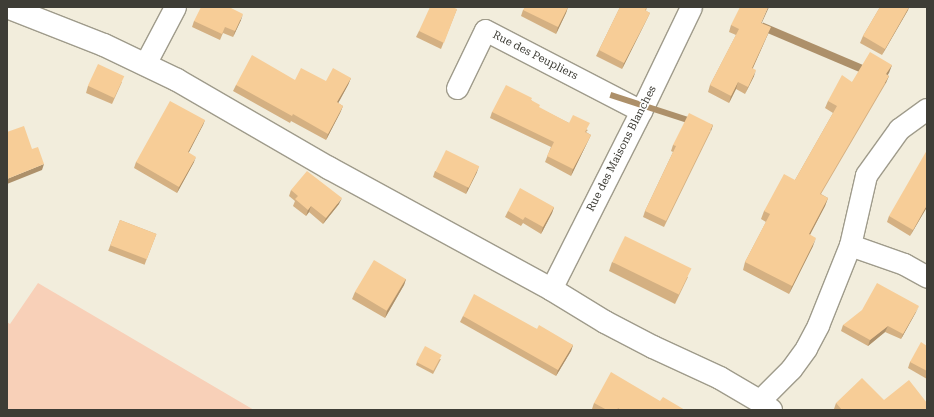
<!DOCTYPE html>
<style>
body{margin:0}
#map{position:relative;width:934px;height:417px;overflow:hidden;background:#f2eddc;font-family:"Roboto Serif",serif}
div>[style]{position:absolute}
.green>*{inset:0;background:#f8d0b8}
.roads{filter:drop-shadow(1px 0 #9f9b8b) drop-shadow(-1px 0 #9f9b8b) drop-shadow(0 1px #9f9b8b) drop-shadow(0 -1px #9f9b8b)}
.street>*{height:21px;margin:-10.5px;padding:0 10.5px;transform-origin:10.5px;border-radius:10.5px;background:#fff}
.secondary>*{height:22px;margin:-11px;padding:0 11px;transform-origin:11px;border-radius:11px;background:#fff}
.wall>*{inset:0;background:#d4b082;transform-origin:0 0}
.shaded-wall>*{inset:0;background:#ad906a;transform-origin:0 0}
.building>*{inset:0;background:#f7cd97;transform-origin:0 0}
span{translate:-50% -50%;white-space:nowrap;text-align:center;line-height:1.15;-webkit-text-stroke:3px #fff;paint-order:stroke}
.street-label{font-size:11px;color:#3e3d36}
.frame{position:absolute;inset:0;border:8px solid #3e3d36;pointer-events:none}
</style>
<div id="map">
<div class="green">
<i style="clip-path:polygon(38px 283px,254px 410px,7px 410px,7px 322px,10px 324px)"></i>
</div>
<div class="roads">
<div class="street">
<i style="left:145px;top:64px;width:64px;rotate:-62.2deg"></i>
<i style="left:457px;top:88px;width:64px;rotate:-64.2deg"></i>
<i style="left:485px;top:30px;width:176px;rotate:27.4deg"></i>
<i style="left:850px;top:245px;width:57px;rotate:19.4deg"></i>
<i style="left:904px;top:264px;width:26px;rotate:29deg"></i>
<i style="left:551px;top:289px;width:199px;rotate:-63.2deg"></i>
<i style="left:641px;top:111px;width:115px;rotate:-64.3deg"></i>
<i style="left:759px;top:401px;width:45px;rotate:-45deg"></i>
<i style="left:791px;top:369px;width:26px;rotate:-54deg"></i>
<i style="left:806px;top:348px;width:26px;rotate:-62deg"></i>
<i style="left:818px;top:325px;width:86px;rotate:-68.2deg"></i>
<i style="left:850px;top:245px;width:72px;rotate:-77.1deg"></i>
<i style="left:866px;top:175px;width:57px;rotate:-54.3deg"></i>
<i style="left:899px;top:129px;width:34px;rotate:-36deg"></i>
</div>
<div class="secondary">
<i style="left:7px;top:7px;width:104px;rotate:21.4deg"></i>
<i style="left:104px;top:45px;width:81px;rotate:25.6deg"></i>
<i style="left:177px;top:80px;width:176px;rotate:30.1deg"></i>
<i style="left:329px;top:168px;width:253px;rotate:28.6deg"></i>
<i style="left:551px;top:289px;width:63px;rotate:31.4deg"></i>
<i style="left:605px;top:322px;width:54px;rotate:27.5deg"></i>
<i style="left:653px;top:347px;width:74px;rotate:24.8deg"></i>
<i style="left:720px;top:378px;width:45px;rotate:30.5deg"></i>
<i style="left:759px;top:401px;width:15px;rotate:37deg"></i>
</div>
</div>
<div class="wall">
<i style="clip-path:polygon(568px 7px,566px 13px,556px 34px,521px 16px,523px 10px)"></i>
<i style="clip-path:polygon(620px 7px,647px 7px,646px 11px,650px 13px,622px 69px,596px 56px,599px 50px)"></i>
<i style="clip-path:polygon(880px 7px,909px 7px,908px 10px,882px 55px,860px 43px,863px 36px)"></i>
<i style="clip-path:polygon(457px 9px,441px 49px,416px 37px,419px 31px)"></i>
<i style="clip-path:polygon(241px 20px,233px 37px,223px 33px,220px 40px,192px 27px,194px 21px)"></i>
<i style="clip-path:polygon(761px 23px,771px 27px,753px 68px,754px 76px,745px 94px,736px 89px,729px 103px,708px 92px,710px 85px,736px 35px,729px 32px,731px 25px)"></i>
<i style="clip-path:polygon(892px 65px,887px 75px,886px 83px,821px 194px,828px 198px,825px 206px,810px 235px,813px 246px,789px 294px,743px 270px,745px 262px,766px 222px,761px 219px,764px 211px,795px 180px,833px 113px,825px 108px,828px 101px,852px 82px)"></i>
<i style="clip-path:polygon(351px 78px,348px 85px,338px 103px,343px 106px,340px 113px,326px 140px,291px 121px,290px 123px,233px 91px,236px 85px,295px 80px,326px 81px)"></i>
<i style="clip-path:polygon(122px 82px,112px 104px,86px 93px,88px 86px)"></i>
<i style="clip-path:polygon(531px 100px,539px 108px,569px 123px,588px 130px,586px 132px,591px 135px,588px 141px,571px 176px,545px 162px,551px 147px,490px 118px,492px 112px)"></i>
<i style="clip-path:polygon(205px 120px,203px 125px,188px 153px,194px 162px,177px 193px,134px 168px,136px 162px)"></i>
<i style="clip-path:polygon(711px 131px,664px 227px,643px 217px,645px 211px,673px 152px,671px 151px,673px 145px)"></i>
<i style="clip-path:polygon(435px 171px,477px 172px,466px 194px,433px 177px)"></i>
<i style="clip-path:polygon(291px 190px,339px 204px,323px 224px,309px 212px,306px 216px,293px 206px,295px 201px,289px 196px)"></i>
<i style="clip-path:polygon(554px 207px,552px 213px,541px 234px,523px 223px,521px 226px,505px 217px,508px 211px)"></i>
<i style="clip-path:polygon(927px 207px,910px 236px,887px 222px,889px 216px)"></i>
<i style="left:120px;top:220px;width:39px;height:33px;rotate:21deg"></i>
<i style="clip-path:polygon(612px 262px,688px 277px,675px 304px,609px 271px)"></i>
<i style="clip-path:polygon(406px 279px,404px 285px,385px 318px,352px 299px,355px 292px)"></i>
<i style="clip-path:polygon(916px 312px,901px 339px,885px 332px,868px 346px,841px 331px,843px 325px)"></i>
<i style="clip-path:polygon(463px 316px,537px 329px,573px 345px,571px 351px,556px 376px,460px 322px)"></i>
<i style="clip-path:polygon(927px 346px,927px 379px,908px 368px,910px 362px)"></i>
<i style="clip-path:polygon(441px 359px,433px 374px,416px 365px,417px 362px)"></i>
<i style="clip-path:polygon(884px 400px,927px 410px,835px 410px,834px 409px,836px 403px)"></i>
<i style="clip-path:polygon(660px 401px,685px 410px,594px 410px,592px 409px,594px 403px)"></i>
</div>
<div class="shaded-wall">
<i style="clip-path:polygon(568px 7px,566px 13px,556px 34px,558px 27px)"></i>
<i style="clip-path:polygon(768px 7px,769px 7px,759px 29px,761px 23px)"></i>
<i style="clip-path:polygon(909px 7px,908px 10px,882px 55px,885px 49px)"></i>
<i style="clip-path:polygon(650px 13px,622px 69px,624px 63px)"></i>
<i style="clip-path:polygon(243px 14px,241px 20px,233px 37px,235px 31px)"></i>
<i style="clip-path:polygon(771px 27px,768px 34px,750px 74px,752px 68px)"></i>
<i style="clip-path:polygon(892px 65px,889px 73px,883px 82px,886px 74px)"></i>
<i style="clip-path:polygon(756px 70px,754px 76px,745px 94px,748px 87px)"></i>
<i style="left:889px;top:76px;width:8px;height:137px;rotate:113deg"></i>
<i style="clip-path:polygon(351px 78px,348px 85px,335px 109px,337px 102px)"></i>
<i style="clip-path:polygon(738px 82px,736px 89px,729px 103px,731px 96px)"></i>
<i style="clip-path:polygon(343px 106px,340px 113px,326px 140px,328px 134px)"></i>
<i style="clip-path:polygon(205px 120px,203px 125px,186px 158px,188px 152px)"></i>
<i style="left:713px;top:125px;width:6px;height:107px;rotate:108deg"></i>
<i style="clip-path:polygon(591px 135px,588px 141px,571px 176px,573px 169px)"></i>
<i style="clip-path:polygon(196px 157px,194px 162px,177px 193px,179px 187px)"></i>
<i style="clip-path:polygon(44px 164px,42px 170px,7px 184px,7px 179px)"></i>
<i style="clip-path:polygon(479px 166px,477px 172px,466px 194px,468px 187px)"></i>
<i style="clip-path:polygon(342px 198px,339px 204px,323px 224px,326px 218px)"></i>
<i style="clip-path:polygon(828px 198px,825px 206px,806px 242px,809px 234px)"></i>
<i style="clip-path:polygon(927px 205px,927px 207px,910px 236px,913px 230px)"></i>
<i style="clip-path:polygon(311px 206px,309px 212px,306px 216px,308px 210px)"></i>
<i style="clip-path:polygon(554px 207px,552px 213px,541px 234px,543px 227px)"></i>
<i style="clip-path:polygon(816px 238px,813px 246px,789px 294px,792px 286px)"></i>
<i style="clip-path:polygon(406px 279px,404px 285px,385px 318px,387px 311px)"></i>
<i style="clip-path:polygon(919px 306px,916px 312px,901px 339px,903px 334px)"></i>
<i style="clip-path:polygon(888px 326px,885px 332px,868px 346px,870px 340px)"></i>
<i style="clip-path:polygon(573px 345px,571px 351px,556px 376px,558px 370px)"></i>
</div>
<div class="building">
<i style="clip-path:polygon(201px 7px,229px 7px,243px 14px,235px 31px,225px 27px,222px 34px,194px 21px)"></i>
<i style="clip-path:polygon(430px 7px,452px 7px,457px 9px,444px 43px,419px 31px)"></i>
<i style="clip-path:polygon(525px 7px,568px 7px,558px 27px,523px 10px)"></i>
<i style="clip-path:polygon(620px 7px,647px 7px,645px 10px,650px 13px,624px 63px,599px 50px)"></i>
<i style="clip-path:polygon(740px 7px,768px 7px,761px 23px,771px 27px,752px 68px,756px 70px,748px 87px,738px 82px,731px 96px,710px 85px,739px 29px,731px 25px)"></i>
<i style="clip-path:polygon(880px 7px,909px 7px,885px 49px,863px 36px)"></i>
<i style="clip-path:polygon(870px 52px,892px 65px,886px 74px,889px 76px,820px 194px,828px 198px,809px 234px,816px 238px,792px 286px,745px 262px,770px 214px,764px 211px,784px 174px,795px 180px,837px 106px,828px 101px,842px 75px,852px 82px)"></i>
<i style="clip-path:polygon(252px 55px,295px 80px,301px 68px,326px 81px,333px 68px,351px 78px,337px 102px,343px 106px,328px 134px,293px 114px,292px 116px,236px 85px)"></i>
<i style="left:98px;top:64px;width:29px;height:24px;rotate:25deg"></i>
<i style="clip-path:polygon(506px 85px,532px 98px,531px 100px,540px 105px,539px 107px,569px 123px,573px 115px,590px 123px,585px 132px,591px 135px,573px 169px,547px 156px,554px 142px,492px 112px)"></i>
<i style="clip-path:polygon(170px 101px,205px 120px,188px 152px,196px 157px,179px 187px,136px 162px)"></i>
<i style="clip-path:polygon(689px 113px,713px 125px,666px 221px,645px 211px,676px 146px,673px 145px)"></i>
<i style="clip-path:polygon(24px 126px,32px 149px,38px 147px,44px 164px,7px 179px,7px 132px)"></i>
<i style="left:446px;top:150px;width:37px;height:24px;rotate:26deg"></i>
<i style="clip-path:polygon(927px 150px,927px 205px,913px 230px,889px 216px)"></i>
<i style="clip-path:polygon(307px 171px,342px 198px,326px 218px,311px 206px,308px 210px,295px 199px,298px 196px,291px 190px)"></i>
<i style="clip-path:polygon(520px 188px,554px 207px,543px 227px,525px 217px,523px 220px,508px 211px)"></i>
<i style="left:120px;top:220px;width:39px;height:27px;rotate:21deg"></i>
<i style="left:625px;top:236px;width:74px;height:29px;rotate:26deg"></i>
<i style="left:374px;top:260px;width:37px;height:37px;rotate:31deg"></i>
<i style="clip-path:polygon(877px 283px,919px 306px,903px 334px,888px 326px,870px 340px,843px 325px,862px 310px)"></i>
<i style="clip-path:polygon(474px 294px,537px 329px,539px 325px,573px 345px,558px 370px,463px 316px)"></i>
<i style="clip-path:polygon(921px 342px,927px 346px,927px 371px,910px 362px)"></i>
<i style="left:425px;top:346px;width:19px;height:18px;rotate:28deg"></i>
<i style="clip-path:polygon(611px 372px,660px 401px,663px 397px,685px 410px,621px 410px,618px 408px,617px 410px,607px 410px,594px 403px)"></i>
<i style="clip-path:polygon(862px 378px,884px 400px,909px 380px,927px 403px,927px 410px,842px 410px,836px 403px)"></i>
</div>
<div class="street-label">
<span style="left:535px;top:56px;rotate:27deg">Rue des Peupliers</span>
<span style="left:622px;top:149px;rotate:-63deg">Rue des Maisons Blanches</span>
</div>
<div class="frame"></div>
</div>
